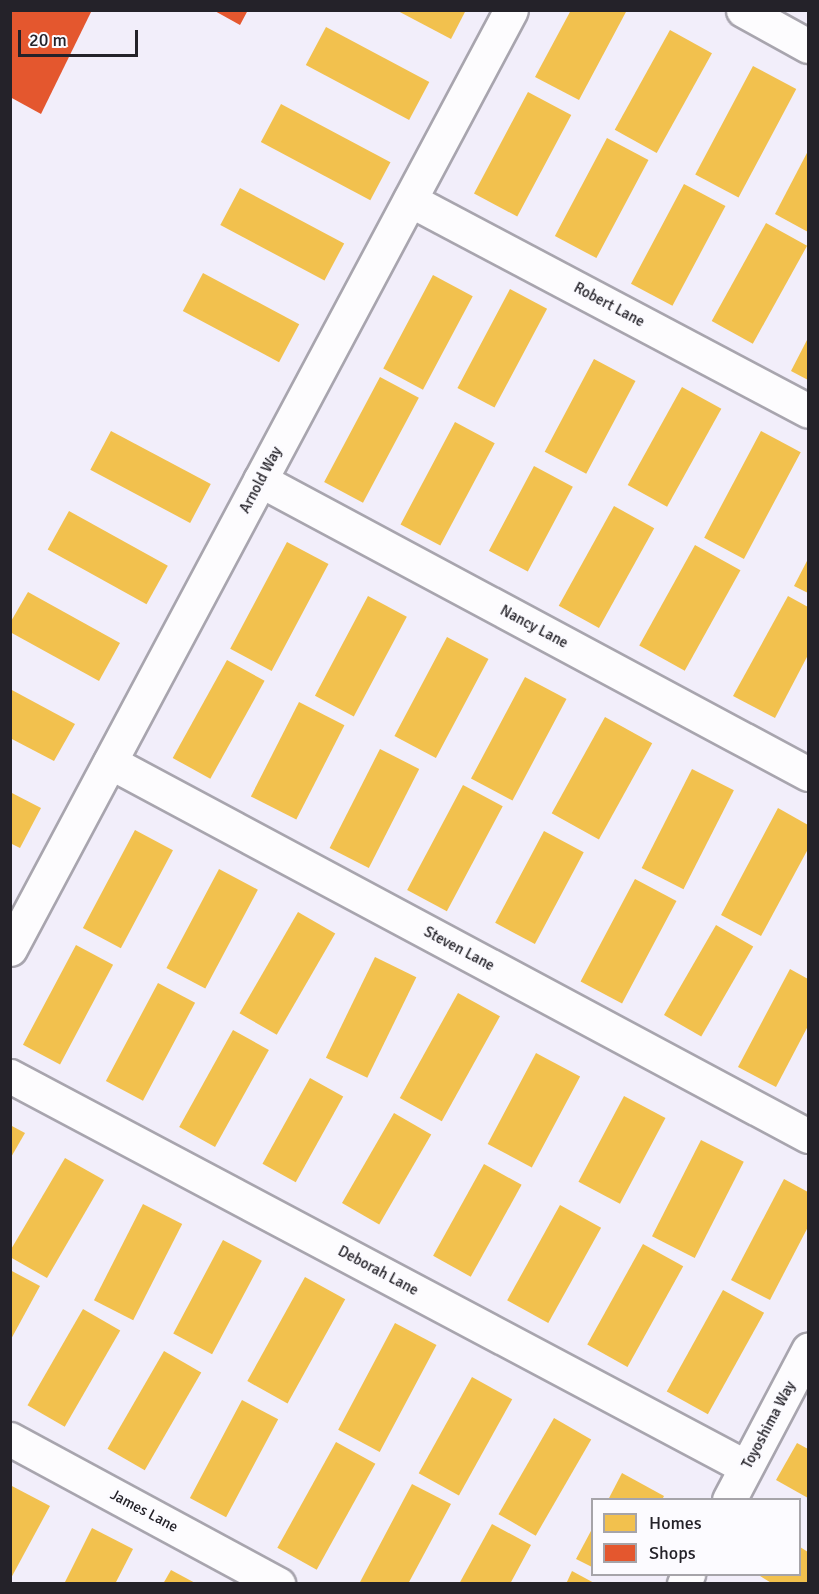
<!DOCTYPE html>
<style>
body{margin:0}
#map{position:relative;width:819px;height:1594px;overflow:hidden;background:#f2eefa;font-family:Signika,sans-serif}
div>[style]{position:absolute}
.homes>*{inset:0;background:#f2c14e;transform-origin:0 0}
.shops>*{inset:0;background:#e4572e}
.roads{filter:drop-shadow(2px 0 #a8a5ae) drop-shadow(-2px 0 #a8a5ae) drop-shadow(0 2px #a8a5ae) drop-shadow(0 -2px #a8a5ae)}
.minor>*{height:33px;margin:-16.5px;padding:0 16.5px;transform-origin:16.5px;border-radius:16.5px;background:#fdfcfe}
span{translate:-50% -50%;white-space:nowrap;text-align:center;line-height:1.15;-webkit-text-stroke:6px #fcfbff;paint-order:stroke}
.street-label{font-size:15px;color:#242229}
.frame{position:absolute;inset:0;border:12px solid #242229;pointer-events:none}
.legend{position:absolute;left:591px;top:1498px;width:210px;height:78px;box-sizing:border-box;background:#fcfbff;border:2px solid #a6a4a9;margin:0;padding:8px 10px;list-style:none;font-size:18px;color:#242229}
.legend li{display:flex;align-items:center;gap:12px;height:30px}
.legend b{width:30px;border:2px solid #a6a4a9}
.scale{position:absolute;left:18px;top:30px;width:120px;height:27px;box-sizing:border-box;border:3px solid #242229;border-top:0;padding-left:8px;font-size:18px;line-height:21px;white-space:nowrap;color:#242229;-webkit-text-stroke:4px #fcfbff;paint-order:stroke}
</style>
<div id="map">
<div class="homes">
<i style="clip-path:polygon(396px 10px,466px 10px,451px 39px)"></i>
<i style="clip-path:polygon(571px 10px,627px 10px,579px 100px,535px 77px)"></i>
<i style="left:326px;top:27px;width:117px;height:43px;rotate:28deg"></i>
<i style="left:670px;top:30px;width:48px;height:114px;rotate:29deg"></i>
<i style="left:753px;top:66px;width:49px;height:123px;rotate:28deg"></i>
<i style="left:528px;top:92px;width:49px;height:115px;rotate:28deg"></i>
<i style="left:281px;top:104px;width:124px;height:43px;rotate:28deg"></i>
<i style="left:607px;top:138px;width:47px;height:111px;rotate:28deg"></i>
<i style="clip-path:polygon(808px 151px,808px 232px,775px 214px)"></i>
<i style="left:684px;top:184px;width:47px;height:113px;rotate:28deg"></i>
<i style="left:240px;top:188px;width:118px;height:42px;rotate:28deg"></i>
<i style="left:766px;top:223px;width:47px;height:112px;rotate:29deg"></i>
<i style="left:203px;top:273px;width:109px;height:43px;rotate:28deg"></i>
<i style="left:433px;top:275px;width:45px;height:106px;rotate:28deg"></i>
<i style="left:510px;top:289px;width:42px;height:112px;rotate:28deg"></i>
<i style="clip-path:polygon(808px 338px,808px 380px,791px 371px)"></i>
<i style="left:594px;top:359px;width:47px;height:105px;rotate:28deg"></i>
<i style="left:380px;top:377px;width:44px;height:119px;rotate:28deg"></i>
<i style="left:682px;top:387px;width:45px;height:112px;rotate:29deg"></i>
<i style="left:455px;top:422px;width:45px;height:116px;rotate:28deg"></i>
<i style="left:111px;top:431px;width:113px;height:44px;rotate:28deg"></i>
<i style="left:761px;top:431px;width:45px;height:121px;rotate:28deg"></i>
<i style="left:534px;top:466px;width:44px;height:96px;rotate:28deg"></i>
<i style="left:614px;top:506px;width:46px;height:114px;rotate:29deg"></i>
<i style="left:69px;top:511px;width:113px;height:44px;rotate:29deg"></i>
<i style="left:287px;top:542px;width:47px;height:121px;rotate:28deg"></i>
<i style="left:695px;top:545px;width:52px;height:115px;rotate:29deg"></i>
<i style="clip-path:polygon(808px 559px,808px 593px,794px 586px)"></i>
<i style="clip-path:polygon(28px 592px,120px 643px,99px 681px,10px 632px,10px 623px)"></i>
<i style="left:368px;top:596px;width:44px;height:113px;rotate:28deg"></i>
<i style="clip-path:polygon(788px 596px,808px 607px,808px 655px,775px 718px,733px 696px)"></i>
<i style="left:447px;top:637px;width:47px;height:112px;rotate:28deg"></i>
<i style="left:227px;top:660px;width:43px;height:112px;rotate:29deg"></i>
<i style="left:525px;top:677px;width:47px;height:115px;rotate:28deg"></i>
<i style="clip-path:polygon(10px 689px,75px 724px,54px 761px,10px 738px)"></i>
<i style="left:299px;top:702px;width:51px;height:106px;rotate:27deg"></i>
<i style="left:605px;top:717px;width:54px;height:110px;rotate:29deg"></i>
<i style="left:380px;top:749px;width:44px;height:111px;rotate:27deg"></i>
<i style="left:692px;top:769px;width:47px;height:111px;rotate:27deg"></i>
<i style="left:463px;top:785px;width:45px;height:119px;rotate:28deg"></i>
<i style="clip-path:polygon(10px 792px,41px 808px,20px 848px,10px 843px)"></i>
<i style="clip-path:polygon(778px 808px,808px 825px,808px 849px,761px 936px,721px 915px)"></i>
<i style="left:135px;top:830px;width:43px;height:111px;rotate:28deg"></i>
<i style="left:544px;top:831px;width:45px;height:104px;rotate:28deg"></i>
<i style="left:219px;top:869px;width:44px;height:112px;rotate:28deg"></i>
<i style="left:635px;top:879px;width:47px;height:116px;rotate:28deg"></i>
<i style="left:298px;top:912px;width:43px;height:117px;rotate:30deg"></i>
<i style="left:716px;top:925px;width:43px;height:104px;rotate:30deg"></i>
<i style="left:76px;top:945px;width:42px;height:113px;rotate:28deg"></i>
<i style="left:375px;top:957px;width:46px;height:112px;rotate:26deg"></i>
<i style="clip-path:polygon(790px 969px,808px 979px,808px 1026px,776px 1087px,738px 1067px)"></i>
<i style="left:158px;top:983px;width:42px;height:111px;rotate:28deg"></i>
<i style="left:458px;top:993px;width:48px;height:120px;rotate:29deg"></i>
<i style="left:233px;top:1030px;width:41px;height:111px;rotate:29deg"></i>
<i style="left:536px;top:1053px;width:50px;height:103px;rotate:28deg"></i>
<i style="left:310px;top:1078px;width:38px;height:98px;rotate:29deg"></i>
<i style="left:624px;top:1096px;width:47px;height:97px;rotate:28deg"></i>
<i style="left:394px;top:1113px;width:43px;height:104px;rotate:30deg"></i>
<i style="clip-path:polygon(10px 1125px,25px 1133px,10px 1159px)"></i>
<i style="left:701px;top:1140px;width:48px;height:108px;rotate:27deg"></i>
<i style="clip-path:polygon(65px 1158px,104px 1180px,47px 1278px,10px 1257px,10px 1251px)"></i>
<i style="left:484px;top:1164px;width:43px;height:105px;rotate:29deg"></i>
<i style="clip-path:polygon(784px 1179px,808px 1192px,808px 1227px,770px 1300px,731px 1280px)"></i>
<i style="left:143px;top:1204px;width:44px;height:108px;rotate:27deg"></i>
<i style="left:560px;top:1205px;width:47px;height:109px;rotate:29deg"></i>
<i style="left:223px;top:1240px;width:44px;height:106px;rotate:28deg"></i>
<i style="left:643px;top:1244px;width:46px;height:115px;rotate:29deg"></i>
<i style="clip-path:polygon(10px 1270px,40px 1286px,10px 1341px)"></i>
<i style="left:305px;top:1277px;width:46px;height:119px;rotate:29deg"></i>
<i style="left:723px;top:1290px;width:47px;height:116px;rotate:29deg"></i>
<i style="left:83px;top:1309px;width:43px;height:111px;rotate:30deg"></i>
<i style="left:395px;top:1323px;width:47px;height:121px;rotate:28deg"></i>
<i style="left:164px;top:1351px;width:43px;height:113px;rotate:30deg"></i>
<i style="left:472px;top:1377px;width:46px;height:110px;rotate:29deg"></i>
<i style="left:242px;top:1400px;width:41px;height:111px;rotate:28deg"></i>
<i style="left:554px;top:1418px;width:43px;height:111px;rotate:30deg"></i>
<i style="left:336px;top:1442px;width:45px;height:121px;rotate:29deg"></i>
<i style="clip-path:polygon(797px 1443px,808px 1449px,808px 1498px,776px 1480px)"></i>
<i style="clip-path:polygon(622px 1473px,664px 1496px,662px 1500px,608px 1500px)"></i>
<i style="clip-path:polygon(412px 1484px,451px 1504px,408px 1584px,359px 1584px)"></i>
<i style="clip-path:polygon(10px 1485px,50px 1506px,10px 1580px)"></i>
<i style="clip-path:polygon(492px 1524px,531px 1545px,510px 1584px,459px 1584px)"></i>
<i style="clip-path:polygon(92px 1528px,133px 1549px,115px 1584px,64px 1584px)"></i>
<i style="clip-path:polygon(592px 1529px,592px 1567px,576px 1559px)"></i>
<i style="clip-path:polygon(800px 1547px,808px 1552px,808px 1584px,773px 1584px,757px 1574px,800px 1574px)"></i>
<i style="clip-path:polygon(171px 1570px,197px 1584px,163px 1584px)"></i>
<i style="clip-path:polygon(572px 1571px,596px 1584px,566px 1584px)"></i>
</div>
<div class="shops">
<i style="clip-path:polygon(10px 10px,92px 10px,41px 114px,10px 97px)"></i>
<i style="clip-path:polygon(213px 10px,248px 10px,240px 25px)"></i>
</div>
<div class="roads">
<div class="minor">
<i style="left:743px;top:10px;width:74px;rotate:29deg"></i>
<i style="left:410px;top:200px;width:450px;rotate:27.9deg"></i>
<i style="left:260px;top:480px;width:622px;rotate:28.21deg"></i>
<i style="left:110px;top:762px;width:792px;rotate:28.18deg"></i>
<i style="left:10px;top:949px;width:1064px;rotate:-61.92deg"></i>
<i style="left:10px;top:1076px;width:833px;rotate:27.98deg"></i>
<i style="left:10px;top:1439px;width:305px;rotate:28.4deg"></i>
<i style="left:729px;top:1500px;width:170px;rotate:-62.2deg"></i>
<i style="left:684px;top:1584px;width:11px;rotate:-68deg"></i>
</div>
</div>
<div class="street-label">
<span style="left:609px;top:305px;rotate:28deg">Robert Lane</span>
<span style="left:261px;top:480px;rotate:-62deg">Arnold Way</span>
<span style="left:534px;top:627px;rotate:28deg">Nancy Lane</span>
<span style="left:459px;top:949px;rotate:28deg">Steven Lane</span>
<span style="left:378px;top:1271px;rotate:28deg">Deborah Lane</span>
<span style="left:769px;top:1425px;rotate:-62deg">Toyoshima Way</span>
<span style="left:144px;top:1511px;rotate:28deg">James Lane</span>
</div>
<div class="frame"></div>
<ul class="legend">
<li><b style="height:16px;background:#f2c14e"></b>Homes</li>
<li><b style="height:16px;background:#e4572e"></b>Shops</li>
</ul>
<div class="scale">20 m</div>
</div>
